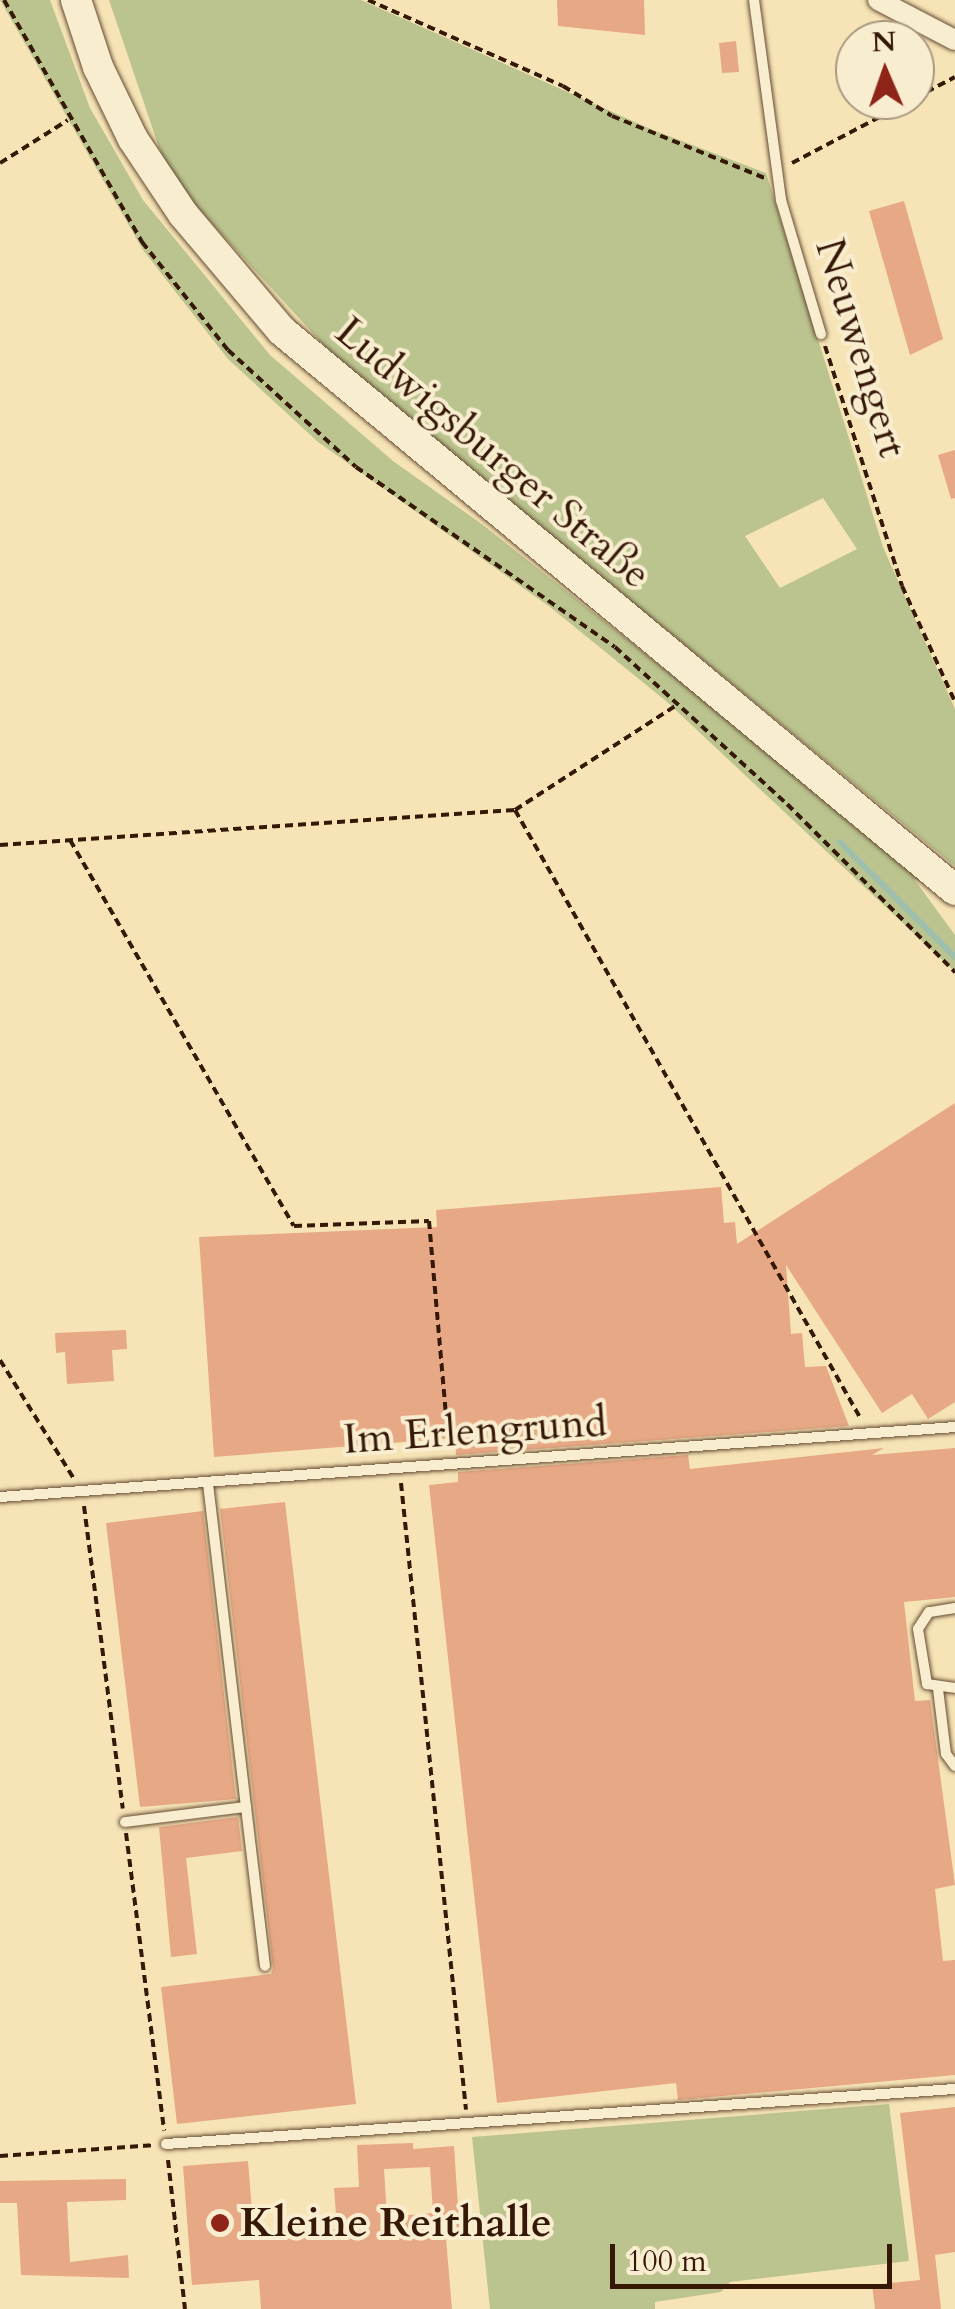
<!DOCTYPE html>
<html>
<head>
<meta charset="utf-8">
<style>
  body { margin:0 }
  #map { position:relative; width:955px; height:2309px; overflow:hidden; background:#f6e4b6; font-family:Cardo,serif }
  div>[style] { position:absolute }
  .green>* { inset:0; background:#bbc48f }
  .stream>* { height:6px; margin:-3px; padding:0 3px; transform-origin:3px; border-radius:3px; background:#9dbfab }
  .building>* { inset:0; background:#e7a885 }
  .path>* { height:4px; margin-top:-2px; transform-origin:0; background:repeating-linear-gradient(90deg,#361807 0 8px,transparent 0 13px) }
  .roads { filter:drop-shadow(0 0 2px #664b33) drop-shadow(0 0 2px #664b33) }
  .lane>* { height:10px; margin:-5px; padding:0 5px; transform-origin:5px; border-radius:5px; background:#f9edd0 }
  .street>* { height:20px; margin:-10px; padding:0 10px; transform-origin:10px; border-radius:10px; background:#f9edd0 }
  .secondary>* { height:30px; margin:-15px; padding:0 15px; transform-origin:15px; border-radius:15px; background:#f9edd0 }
  .dots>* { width:28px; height:28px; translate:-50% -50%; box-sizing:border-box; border:5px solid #f9edd0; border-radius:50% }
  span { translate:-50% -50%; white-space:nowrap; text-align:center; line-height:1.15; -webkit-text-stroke:8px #f9edd0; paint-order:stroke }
  .street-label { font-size:42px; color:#361807 }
  .poi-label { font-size:42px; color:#361807; font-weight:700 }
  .left { translate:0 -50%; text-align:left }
  .north { position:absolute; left:835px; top:20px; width:100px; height:100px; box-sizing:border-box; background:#f9edd0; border:2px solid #ab9880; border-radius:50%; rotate:358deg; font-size:28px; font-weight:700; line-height:40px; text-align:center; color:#361807 }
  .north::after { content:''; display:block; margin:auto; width:35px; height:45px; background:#8f2418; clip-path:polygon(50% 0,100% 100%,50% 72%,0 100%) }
  .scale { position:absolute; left:610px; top:2244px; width:282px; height:45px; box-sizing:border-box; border:5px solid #361807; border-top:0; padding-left:12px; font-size:30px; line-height:35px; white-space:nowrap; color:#361807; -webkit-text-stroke:8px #f9edd0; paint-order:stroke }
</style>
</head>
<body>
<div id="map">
  <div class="green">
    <i style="clip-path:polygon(0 0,50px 0,90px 108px,143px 200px,270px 355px,393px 461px,483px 525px,938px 886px,914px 879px,955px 935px,955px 972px,666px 701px,550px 607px,318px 442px,228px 359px,143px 250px)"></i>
    <i style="clip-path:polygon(evenodd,109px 0,361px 0,653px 130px,766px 173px,883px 547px,955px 709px,955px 866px,345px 368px,169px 177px,109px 0,823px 498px,857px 549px,780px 588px,745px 536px,823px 498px)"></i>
    <i style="clip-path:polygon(889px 2104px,909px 2261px,730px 2282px,721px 2292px,655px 2302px,655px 2309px,490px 2309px,472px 2137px)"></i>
  </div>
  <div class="stream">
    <i style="left:840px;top:842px;width:163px;rotate:45deg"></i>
  </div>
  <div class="building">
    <i style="clip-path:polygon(557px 0,644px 0,645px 35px,558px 26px)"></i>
    <i style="clip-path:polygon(736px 41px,739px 72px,722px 73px,719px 43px)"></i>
    <i style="clip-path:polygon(904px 201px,943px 339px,910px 355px,869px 211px)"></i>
    <i style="clip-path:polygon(955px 450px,955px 498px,951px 499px,938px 455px)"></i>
    <i style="clip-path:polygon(955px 1103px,955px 1402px,928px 1419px,912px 1394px,882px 1413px,786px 1265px,791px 1334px,802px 1333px,805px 1367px,826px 1366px,849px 1426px,456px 1455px,455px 1438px,214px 1457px,199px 1237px,437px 1227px,436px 1210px,721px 1187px,724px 1223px,735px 1222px,737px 1244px)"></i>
    <i style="clip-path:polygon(126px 1330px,127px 1349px,112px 1350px,114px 1381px,67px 1384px,65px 1352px,56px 1353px,55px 1333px)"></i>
    <i style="clip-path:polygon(884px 1448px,872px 1455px,955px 1448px,955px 1597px,904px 1602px,915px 1701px,930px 1700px,955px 1885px,935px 1889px,943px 1961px,955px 1960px,955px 2075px,678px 2100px,676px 2083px,497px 2103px,429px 1485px,458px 1482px,458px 1472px,688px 1455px,690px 1469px)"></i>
    <i style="clip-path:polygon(285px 1502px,356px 2104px,177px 2124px,161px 1987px,271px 1974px,273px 1968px,220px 1509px)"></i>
    <i style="clip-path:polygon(203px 1511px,236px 1799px,140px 1807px,106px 1523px)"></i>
    <i style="clip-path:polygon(238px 1817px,242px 1851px,186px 1858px,197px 1954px,171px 1957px,159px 1827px)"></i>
    <i style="clip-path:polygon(955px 2107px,955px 2252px,935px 2255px,941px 2309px,875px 2309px,872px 2285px,920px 2280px,900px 2113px)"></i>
    <i style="clip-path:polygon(evenodd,413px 2143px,413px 2149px,454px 2146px,460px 2237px,446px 2238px,452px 2309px,261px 2309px,259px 2280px,192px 2285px,183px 2166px,248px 2161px,254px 2235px,337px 2229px,334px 2188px,359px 2187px,357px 2145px,413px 2143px,430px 2167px,433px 2213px,387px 2217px,384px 2169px,430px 2167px)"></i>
    <i style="clip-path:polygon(126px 2179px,126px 2200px,67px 2202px,70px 2262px,128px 2255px,129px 2278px,21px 2275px,17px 2203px,0 2203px,0 2181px)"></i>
  </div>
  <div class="path">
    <i style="left:4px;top:0;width:279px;rotate:60.3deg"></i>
    <i style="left:142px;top:242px;width:138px;rotate:51.5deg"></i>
    <i style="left:228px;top:350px;width:173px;rotate:42.4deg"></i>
    <i style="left:356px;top:467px;width:315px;rotate:34.8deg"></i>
    <i style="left:615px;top:647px;width:233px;rotate:42.4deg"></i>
    <i style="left:787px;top:804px;width:238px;rotate:45deg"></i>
    <i style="left:368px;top:0;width:213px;rotate:23.8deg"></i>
    <i style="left:563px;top:86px;width:57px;rotate:31.5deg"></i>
    <i style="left:612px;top:116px;width:165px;rotate:22.1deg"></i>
    <i style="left:915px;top:98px;width:45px;rotate:-27.7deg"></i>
    <i style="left:0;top:163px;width:80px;rotate:-32.3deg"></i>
    <i style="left:792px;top:163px;width:136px;rotate:-27.7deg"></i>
    <i style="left:825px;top:346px;width:252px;rotate:72.2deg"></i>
    <i style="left:902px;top:586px;width:128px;rotate:65.4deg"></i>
    <i style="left:515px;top:810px;width:700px;rotate:60.4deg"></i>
    <i style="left:70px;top:840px;width:446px;rotate:59.9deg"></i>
    <i style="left:294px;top:1226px;width:135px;rotate:-2.1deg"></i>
    <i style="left:429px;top:1221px;width:229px;rotate:85deg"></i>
    <i style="left:0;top:845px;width:516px;rotate:-3.89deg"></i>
    <i style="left:515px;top:810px;width:194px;rotate:-33deg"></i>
    <i style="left:0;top:1360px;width:140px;rotate:58.1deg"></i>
    <i style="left:401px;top:1483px;width:630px;rotate:84.08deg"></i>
    <i style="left:84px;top:1506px;width:305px;rotate:82.7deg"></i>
    <i style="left:126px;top:1833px;width:300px;rotate:82.7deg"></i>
    <i style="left:0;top:2156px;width:152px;rotate:-4.1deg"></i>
    <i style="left:168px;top:2160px;width:150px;rotate:83.5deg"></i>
  </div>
  <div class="roads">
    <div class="lane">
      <i style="left:754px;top:0;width:202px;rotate:82.3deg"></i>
      <i style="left:781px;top:200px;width:140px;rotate:73.4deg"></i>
      <i style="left:0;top:1497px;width:958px;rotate:-4.19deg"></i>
      <i style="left:955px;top:1608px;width:26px;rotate:171deg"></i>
      <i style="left:929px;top:1612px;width:20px;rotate:123deg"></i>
      <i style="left:918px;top:1629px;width:56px;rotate:80.7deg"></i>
      <i style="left:927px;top:1684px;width:28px;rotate:8deg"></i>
      <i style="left:938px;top:1689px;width:65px;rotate:83deg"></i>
      <i style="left:946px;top:1754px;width:15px;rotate:53deg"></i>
      <i style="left:246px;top:1807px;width:160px;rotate:83.2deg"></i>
      <i style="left:125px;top:1822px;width:122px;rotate:-7.1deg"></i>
      <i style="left:246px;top:1807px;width:327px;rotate:-96.7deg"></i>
      <i style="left:166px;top:2144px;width:791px;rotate:-3.99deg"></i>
    </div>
    <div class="street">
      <i style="left:878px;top:0;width:87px;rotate:27.5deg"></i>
    </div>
    <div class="secondary">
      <i style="left:76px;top:0;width:71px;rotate:71.8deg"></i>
      <i style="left:98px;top:67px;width:80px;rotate:64.1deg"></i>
      <i style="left:133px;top:139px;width:90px;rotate:56.3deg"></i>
      <i style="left:183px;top:214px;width:153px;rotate:49.8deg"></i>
      <i style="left:282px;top:331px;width:875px;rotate:39.71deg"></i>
    </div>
  </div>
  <div class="dots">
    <i style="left:220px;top:2223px;background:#8f2418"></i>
  </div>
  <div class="street-label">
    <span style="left:861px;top:348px;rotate:73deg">Neuwengert</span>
    <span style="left:493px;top:453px;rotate:40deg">Ludwigsburger Straße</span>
    <span style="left:475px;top:1431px;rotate:-4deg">Im Erlengrund</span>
  </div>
  <div class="poi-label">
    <span class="left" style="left:240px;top:2223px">Kleine Reithalle</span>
  </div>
  <div class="north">N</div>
  <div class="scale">100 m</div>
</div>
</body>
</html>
